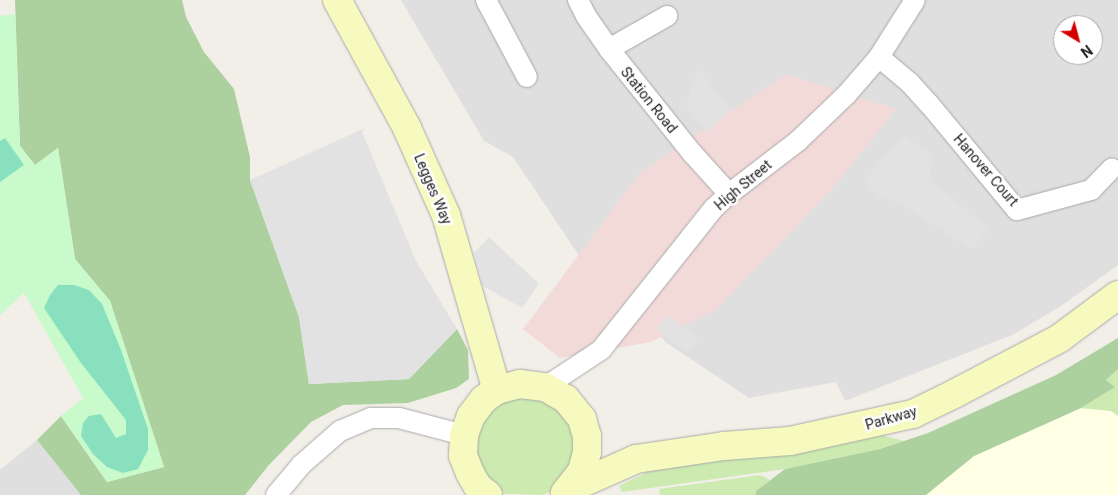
<!DOCTYPE html>
<html>
<head>
<meta charset="utf-8">
<style>
  body { margin:0 }
  #map { position:relative; width:1118px; height:495px; overflow:hidden; background:#f2efe9; font-family:Roboto,sans-serif }
  div>[style] { position:absolute }
  .residential>* { inset:0; background:#e0dfdf }
  .commercial>* { inset:0; background:#f2dad9 }
  .education>* { inset:0; background:#ffffe5 }
  .grass>* { inset:0; background:#cdebb0 }
  .forest>* { inset:0; background:#add19e }
  .park>* { inset:0; background:#c8facc }
  .pitch>* { inset:0; background:#88e0be }
  .parking>* { inset:0; background:#e2e2e2 }
  .roads { filter:drop-shadow(0 0 1px #a9a9a9) drop-shadow(0 0 1px #a9a9a9) }
  .street>* { height:20px; margin:-10px; padding:0 10px; transform-origin:10px; border-radius:10px; background:#fff }
  .secondary>* { height:28px; margin:-14px; padding:0 14px; transform-origin:14px; border-radius:14px; background:#f7fabf }
  span { translate:-50% -50%; white-space:nowrap; text-align:center; line-height:1.15; -webkit-text-stroke:5px #fff; paint-order:stroke }
  .street-label { font-size:14px; color:#222 }
  .north { position:absolute; left:1053px; top:15px; width:50px; height:50px; box-sizing:border-box; background:#fff; border:1px solid #a7a7a7; border-radius:50%; rotate:143deg; font-size:14px; font-weight:700; line-height:20px; text-align:center; color:#222 }
  .north::after { content:''; display:block; margin:auto; width:18px; height:22px; background:#d40000; clip-path:polygon(50% 0,100% 100%,50% 72%,0 100%) }
</style>
</head>
<body>
<div id="map">
  <div class="residential">
    <i style="clip-path:polygon(evenodd,401px 0,1118px 0,1118px 265px,1058px 308px,1012px 335px,845px 401px,836px 382px,749px 398px,667px 343px,584px 263px,513px 157px,484px 141px,401px 0,1063px 25px,1093px 25px,1093px 55px,1063px 55px,1063px 25px)"></i>
    <i style="clip-path:polygon(37px 440px,81px 495px,0 495px,0 470px)"></i>
  </div>
  <div class="commercial">
    <i style="clip-path:polygon(786px 74px,896px 109px,830px 191px,716px 310px,651px 342px,560px 358px,523px 329px,640px 173px)"></i>
  </div>
  <div class="education">
    <i style="clip-path:polygon(1081px 408px,1111px 411px,1118px 416px,1118px 495px,926px 495px,974px 456px)"></i>
  </div>
  <div class="grass">
    <i style="clip-path:polygon(1118px 369px,1118px 416px,1111px 411px,1081px 408px,1115px 387px,1106px 380px)"></i>
    <i style="clip-path:polygon(511px 395px,546px 397px,573px 421px,578px 457px,559px 487px,543px 495px,506px 494px,489px 483px,478px 468px,474px 435px,481px 417px)"></i>
    <i style="clip-path:polygon(878px 434px,904px 441px,880px 449px,785px 469px,622px 492px,619px 486px,661px 465px)"></i>
    <i style="clip-path:polygon(760px 475px,770px 480px,757px 491px,756px 495px,660px 495px,659px 489px)"></i>
  </div>
  <div class="forest">
    <i style="clip-path:polygon(15px 0,182px 0,186px 17px,204px 52px,234px 89px,250px 157px,250px 180px,299px 317px,309px 384px,409px 379px,457px 329px,468px 350px,469px 379px,456px 388px,408px 403px,343px 405px,311px 422px,268px 466px,245px 495px,81px 495px,37px 440px,61px 416px,107px 482px,164px 467px,110px 301px,75px 259px,58px 148px,35px 165px,20px 146px)"></i>
    <i style="clip-path:polygon(1118px 338px,1118px 369px,1106px 380px,1115px 387px,1081px 408px,974px 456px,926px 495px,756px 495px,756px 491px,785px 469px,880px 449px,928px 433px,1056px 375px)"></i>
  </div>
  <div class="park">
    <i style="clip-path:polygon(15px 14px,20px 146px,35px 165px,58px 148px,75px 259px,110px 301px,164px 467px,107px 482px,61px 416px,83px 398px,24px 293px,0 315px,0 16px)"></i>
  </div>
  <div class="pitch">
    <i style="clip-path:polygon(5px 138px,24px 165px,0 182px,0 141px)"></i>
    <i style="clip-path:polygon(58px 285px,74px 285px,89px 290px,102px 304px,121px 350px,148px 429px,148px 450px,138px 469px,123px 473px,107px 467px,93px 454px,81px 436px,83px 423px,89px 416px,101px 414px,116px 438px,126px 434px,126px 420px,81px 363px,44px 308px,50px 295px)"></i>
  </div>
  <div class="parking">
    <i style="clip-path:polygon(698px 68px,731px 111px,707px 132px,686px 105px)"></i>
    <i style="clip-path:polygon(365px 128px,362px 132px,416px 261px,457px 329px,409px 379px,309px 384px,299px 317px,250px 180px)"></i>
    <i style="clip-path:polygon(904px 135px,932px 157px,930px 180px,989px 229px,971px 249px,903px 204px,879px 196px,864px 181px)"></i>
    <i style="clip-path:polygon(489px 237px,539px 284px,522px 308px,483px 286px,474px 253px)"></i>
    <i style="clip-path:polygon(667px 315px,698px 339px,688px 353px,656px 329px)"></i>
  </div>
  <div class="roads">
    <div class="street">
      <i style="left:486px;top:0;width:87px;rotate:62deg"></i>
      <i style="left:578px;top:0;width:18px;rotate:63deg"></i>
      <i style="left:586px;top:16px;width:40px;rotate:55.1deg"></i>
      <i style="left:609px;top:49px;width:133px;rotate:51.4deg"></i>
      <i style="left:692px;top:153px;width:55px;rotate:47.9deg"></i>
      <i style="left:609px;top:49px;width:67px;rotate:-29.6deg"></i>
      <i style="left:879px;top:57px;width:39px;rotate:40deg"></i>
      <i style="left:909px;top:82px;width:31px;rotate:48deg"></i>
      <i style="left:930px;top:105px;width:136px;rotate:50.4deg"></i>
      <i style="left:1017px;top:210px;width:77px;rotate:-15.1deg"></i>
      <i style="left:1091px;top:190px;width:30px;rotate:-46deg"></i>
      <i style="left:545px;top:387px;width:67px;rotate:-33.5deg"></i>
      <i style="left:601px;top:350px;width:181px;rotate:-51.5deg"></i>
      <i style="left:714px;top:208px;width:21px;rotate:-43deg"></i>
      <i style="left:729px;top:194px;width:87px;rotate:-37.5deg"></i>
      <i style="left:798px;top:141px;width:68px;rotate:-43.8deg"></i>
      <i style="left:847px;top:94px;width:49px;rotate:-49.1deg"></i>
      <i style="left:879px;top:57px;width:67px;rotate:-57.7deg"></i>
      <i style="left:276px;top:495px;width:39px;rotate:-50deg"></i>
      <i style="left:301px;top:465px;width:52px;rotate:-41.1deg"></i>
      <i style="left:340px;top:431px;width:34px;rotate:-23deg"></i>
      <i style="left:371px;top:418px;width:28px"></i>
      <i style="left:399px;top:418px;width:67px;rotate:14.7deg"></i>
    </div>
    <div class="secondary">
      <i style="left:337px;top:0;width:146px;rotate:61.3deg"></i>
      <i style="left:407px;top:128px;width:95px;rotate:65.9deg"></i>
      <i style="left:446px;top:215px;width:182px;rotate:73.8deg"></i>
      <i style="left:571px;top:488px;width:71px;rotate:-24deg"></i>
      <i style="left:636px;top:459px;width:89px;rotate:-8.4deg"></i>
      <i style="left:724px;top:446px;width:66px;rotate:-4.3deg"></i>
      <i style="left:790px;top:441px;width:126px;rotate:-12.4deg"></i>
      <i style="left:913px;top:414px;width:46px;rotate:-26deg"></i>
      <i style="left:954px;top:394px;width:120px;rotate:-27.8deg"></i>
      <i style="left:1060px;top:338px;width:72px;rotate:-36.6deg"></i>
      <i style="left:488px;top:495px;width:13px;rotate:-141deg"></i>
      <i style="left:478px;top:487px;width:16px;rotate:-120deg"></i>
      <i style="left:470px;top:473px;width:18px;rotate:-112deg"></i>
      <i style="left:463px;top:456px;width:21px;rotate:-87deg"></i>
      <i style="left:464px;top:435px;width:20px;rotate:-70deg"></i>
      <i style="left:471px;top:416px;width:21px;rotate:-53deg"></i>
      <i style="left:484px;top:399px;width:16px;rotate:-35deg"></i>
      <i style="left:497px;top:390px;width:24px;rotate:-15deg"></i>
      <i style="left:520px;top:384px;width:25px;rotate:7deg"></i>
      <i style="left:545px;top:387px;width:24px;rotate:30deg"></i>
      <i style="left:566px;top:399px;width:26px;rotate:51deg"></i>
      <i style="left:582px;top:419px;width:18px;rotate:74deg"></i>
      <i style="left:587px;top:436px;width:16px;rotate:90deg"></i>
      <i style="left:587px;top:452px;width:20px;rotate:105deg"></i>
      <i style="left:582px;top:471px;width:28px;rotate:128deg"></i>
    </div>
  </div>
  <div class="street-label">
    <span style="left:649px;top:100px;rotate:51deg">Station Road</span>
    <span style="left:986px;top:170px;rotate:49deg">Hanover Court</span>
    <span style="left:743px;top:185px;rotate:-40deg">High Street</span>
    <span style="left:433px;top:189px;rotate:67deg">Legges Way</span>
    <span style="left:891px;top:418px;rotate:-16deg">Parkway</span>
  </div>
  <div class="north">N</div>
</div>
</body>
</html>
